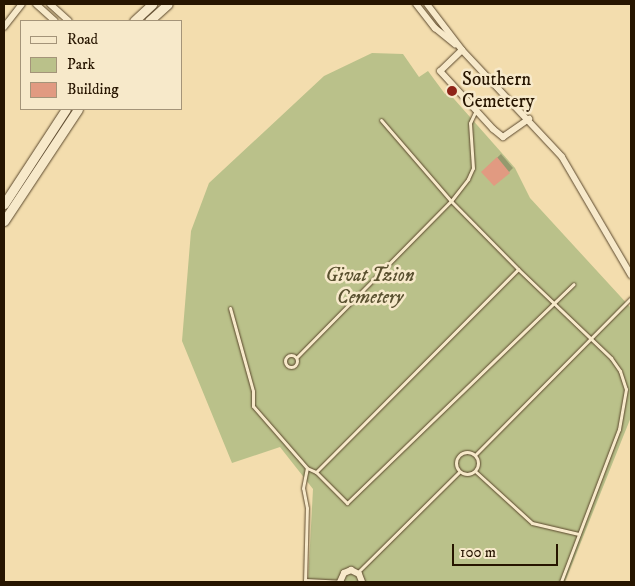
<!DOCTYPE html>
<html>
<head>
<meta charset="utf-8">
<style>
  body { margin:0 }
  #map { position:relative; width:635px; height:586px; overflow:hidden; background:#f3ddae; font-family:"IM FELL DW Pica",serif }
  div>[style] { position:absolute }
  .green>* { inset:0; background:#bac18a }
  .shadow>* { inset:0; background:#0003 }
  .building>* { inset:0; background:#e19a81 }
  .roads { filter:drop-shadow(0 0 1px #5a472c) drop-shadow(0 0 1px #5a472c) }
  .lane>* { height:3px; margin:-1.5px; padding:0 1.5px; transform-origin:1.5px; border-radius:1.5px; background:#f7e9ca }
  .lane>.ring { margin:-1.5px; padding:0; box-sizing:content-box; background:none; border:3px solid #f7e9ca; border-radius:50% }
  .street>* { height:6px; margin:-3px; padding:0 3px; transform-origin:3px; border-radius:3px; background:#f7e9ca }
  .secondary>* { height:9px; margin:-4.5px; padding:0 4.5px; transform-origin:4.5px; border-radius:4.5px; background:#f7e9ca }
  .dots>* { width:14px; height:14px; translate:-50% -50%; box-sizing:border-box; border:2px solid #f7e9ca; border-radius:50% }
  span { translate:-50% -50%; white-space:nowrap; text-align:center; line-height:1.15; -webkit-text-stroke:5px #f7e9ca; paint-order:stroke }
  .poi-label { font-size:19px; color:#271500 }
  .left { translate:0 -50%; text-align:left }
  .park-label { font-size:19px; color:#5a5130; font-style:italic }
  .frame { position:absolute; inset:0; border:5px solid #271500; pointer-events:none }
  .legend { position:absolute; left:20px; top:20px; width:162px; height:90px; box-sizing:border-box; background:#f7e9ca; border:1px solid #a49479; margin:0; padding:6px 9px; list-style:none; font-size:15px; color:#271500 }
  .legend li { display:flex; align-items:center; gap:10px; height:25px }
  .legend b { width:25px; border:1px solid #a49479 }
  .scale { position:absolute; left:452px; top:544px; width:106px; height:22px; box-sizing:border-box; border:2px solid #271500; border-top:0; padding-left:6px; font-size:15px; line-height:18px; white-space:nowrap; color:#271500; -webkit-text-stroke:4px #f7e9ca; paint-order:stroke }
</style>
</head>
<body>
<div id="map">
  <div class="green">
    <i style="clip-path:polygon(372px 53px,403px 54px,419px 77px,428px 71px,445px 94px,447px 91px,515px 168px,530px 198px,631px 308px,631px 417px,565px 582px,308px 582px,313px 489px,280px 447px,232px 463px,182px 341px,191px 231px,209px 183px,324px 76px)"></i>
  </div>
  <div class="shadow">
    <i style="clip-path:polygon(501px 154px,513px 168px,509px 172px,482px 172px)"></i>
  </div>
  <div class="building">
    <i style="clip-path:polygon(497px 157px,510px 173px,494px 186px,481px 172px)"></i>
  </div>
  <div class="roads">
    <div class="lane">
      <i style="left:518px;top:269px;width:129px;rotate:43.7deg"></i>
      <i style="left:611px;top:358px;width:16px;rotate:55deg"></i>
      <i style="left:620px;top:371px;width:19px;rotate:72deg"></i>
      <i style="left:626px;top:389px;width:41px;rotate:99.9deg"></i>
      <i style="left:619px;top:429px;width:164px;rotate:110.8deg"></i>
      <i style="left:230px;top:308px;width:86px;rotate:74.5deg"></i>
      <i style="left:253px;top:391px;width:15px;rotate:90deg"></i>
      <i style="left:253px;top:406px;width:82px;rotate:48.9deg"></i>
      <i style="left:307px;top:468px;width:10px;rotate:24deg"></i>
      <i style="left:316px;top:472px;width:286px;rotate:-45.1deg"></i>
      <i style="left:518px;top:269px;width:95px;rotate:-134.6deg"></i>
      <i style="left:451px;top:201px;width:107px;rotate:-130.8deg"></i>
      <i class="ring" style="left:285px;top:355px;width:9px;height:9px"></i>
      <i style="left:297px;top:357px;width:219px;rotate:-45.4deg"></i>
      <i style="left:451px;top:201px;width:28px;rotate:-52deg"></i>
      <i style="left:468px;top:179px;width:12px;rotate:-66deg"></i>
      <i style="left:473px;top:168px;width:45px;rotate:-93.8deg"></i>
      <i style="left:470px;top:123px;width:14px;rotate:-65deg"></i>
      <i class="ring" style="left:456px;top:452px;width:19px;height:19px"></i>
      <i style="left:475px;top:455px;width:221px;rotate:-45.2deg"></i>
      <i style="left:475px;top:471px;width:77px;rotate:42.4deg"></i>
      <i style="left:532px;top:523px;width:48px;rotate:13.2deg"></i>
      <i style="left:316px;top:472px;width:44px;rotate:45deg"></i>
      <i style="left:347px;top:503px;width:315px;rotate:-44deg"></i>
      <i style="left:358px;top:572px;width:142px;rotate:-44.7deg"></i>
      <i style="left:305px;top:580px;width:35px;rotate:3deg"></i>
      <i style="left:305px;top:582px;width:74px;rotate:-88.5deg"></i>
      <i style="left:307px;top:508px;width:20px;rotate:-101deg"></i>
      <i style="left:303px;top:488px;width:20px;rotate:-79deg"></i>
    </div>
    <div class="street">
      <i style="left:36px;top:4px;width:25px;rotate:42deg"></i>
      <i style="left:50px;top:4px;width:25px;rotate:42deg"></i>
      <i style="left:416px;top:4px;width:31px;rotate:52deg"></i>
      <i style="left:435px;top:28px;width:26px;rotate:39deg"></i>
      <i style="left:427px;top:4px;width:58px;rotate:52.7deg"></i>
      <i style="left:462px;top:50px;width:146px;rotate:46.9deg"></i>
      <i style="left:562px;top:157px;width:137px;rotate:59.7deg"></i>
      <i style="left:4px;top:27px;width:29px;rotate:-52deg"></i>
      <i style="left:462px;top:50px;width:30px;rotate:136deg"></i>
      <i style="left:440px;top:71px;width:79px;rotate:47.6deg"></i>
      <i style="left:493px;top:129px;width:13px;rotate:39deg"></i>
      <i style="left:503px;top:137px;width:32px;rotate:-35deg"></i>
      <i style="left:340px;top:582px;width:10px;rotate:-66deg"></i>
      <i style="left:344px;top:573px;width:8px;rotate:-23deg"></i>
      <i style="left:351px;top:570px;width:9px;rotate:27deg"></i>
      <i style="left:359px;top:574px;width:9px;rotate:69deg"></i>
    </div>
    <div class="secondary">
      <i style="left:134px;top:21px;width:25px;rotate:-43deg"></i>
      <i style="left:149px;top:21px;width:25px;rotate:-42deg"></i>
      <i style="left:4px;top:204px;width:113px;rotate:-56.9deg"></i>
      <i style="left:4px;top:221px;width:134px;rotate:-56.5deg"></i>
    </div>
  </div>
  <div class="dots">
    <i style="left:452px;top:91px;background:#8f2418"></i>
  </div>
  <div class="poi-label">
    <span class="left" style="left:462px;top:91px">Southern<br>Cemetery</span>
  </div>
  <div class="park-label">
    <span style="left:370px;top:287px">Givat Tzion<br>Cemetery</span>
  </div>
  <div class="frame"></div>
  <ul class="legend">
  <li><b style="height:6px;background:#f7e9ca"></b>Road</li>
  <li><b style="height:14px;background:#bac18a"></b>Park</li>
  <li><b style="height:14px;background:#e19a81"></b>Building</li>
  </ul>
  <div class="scale">100 m</div>
</div>
</body>
</html>
